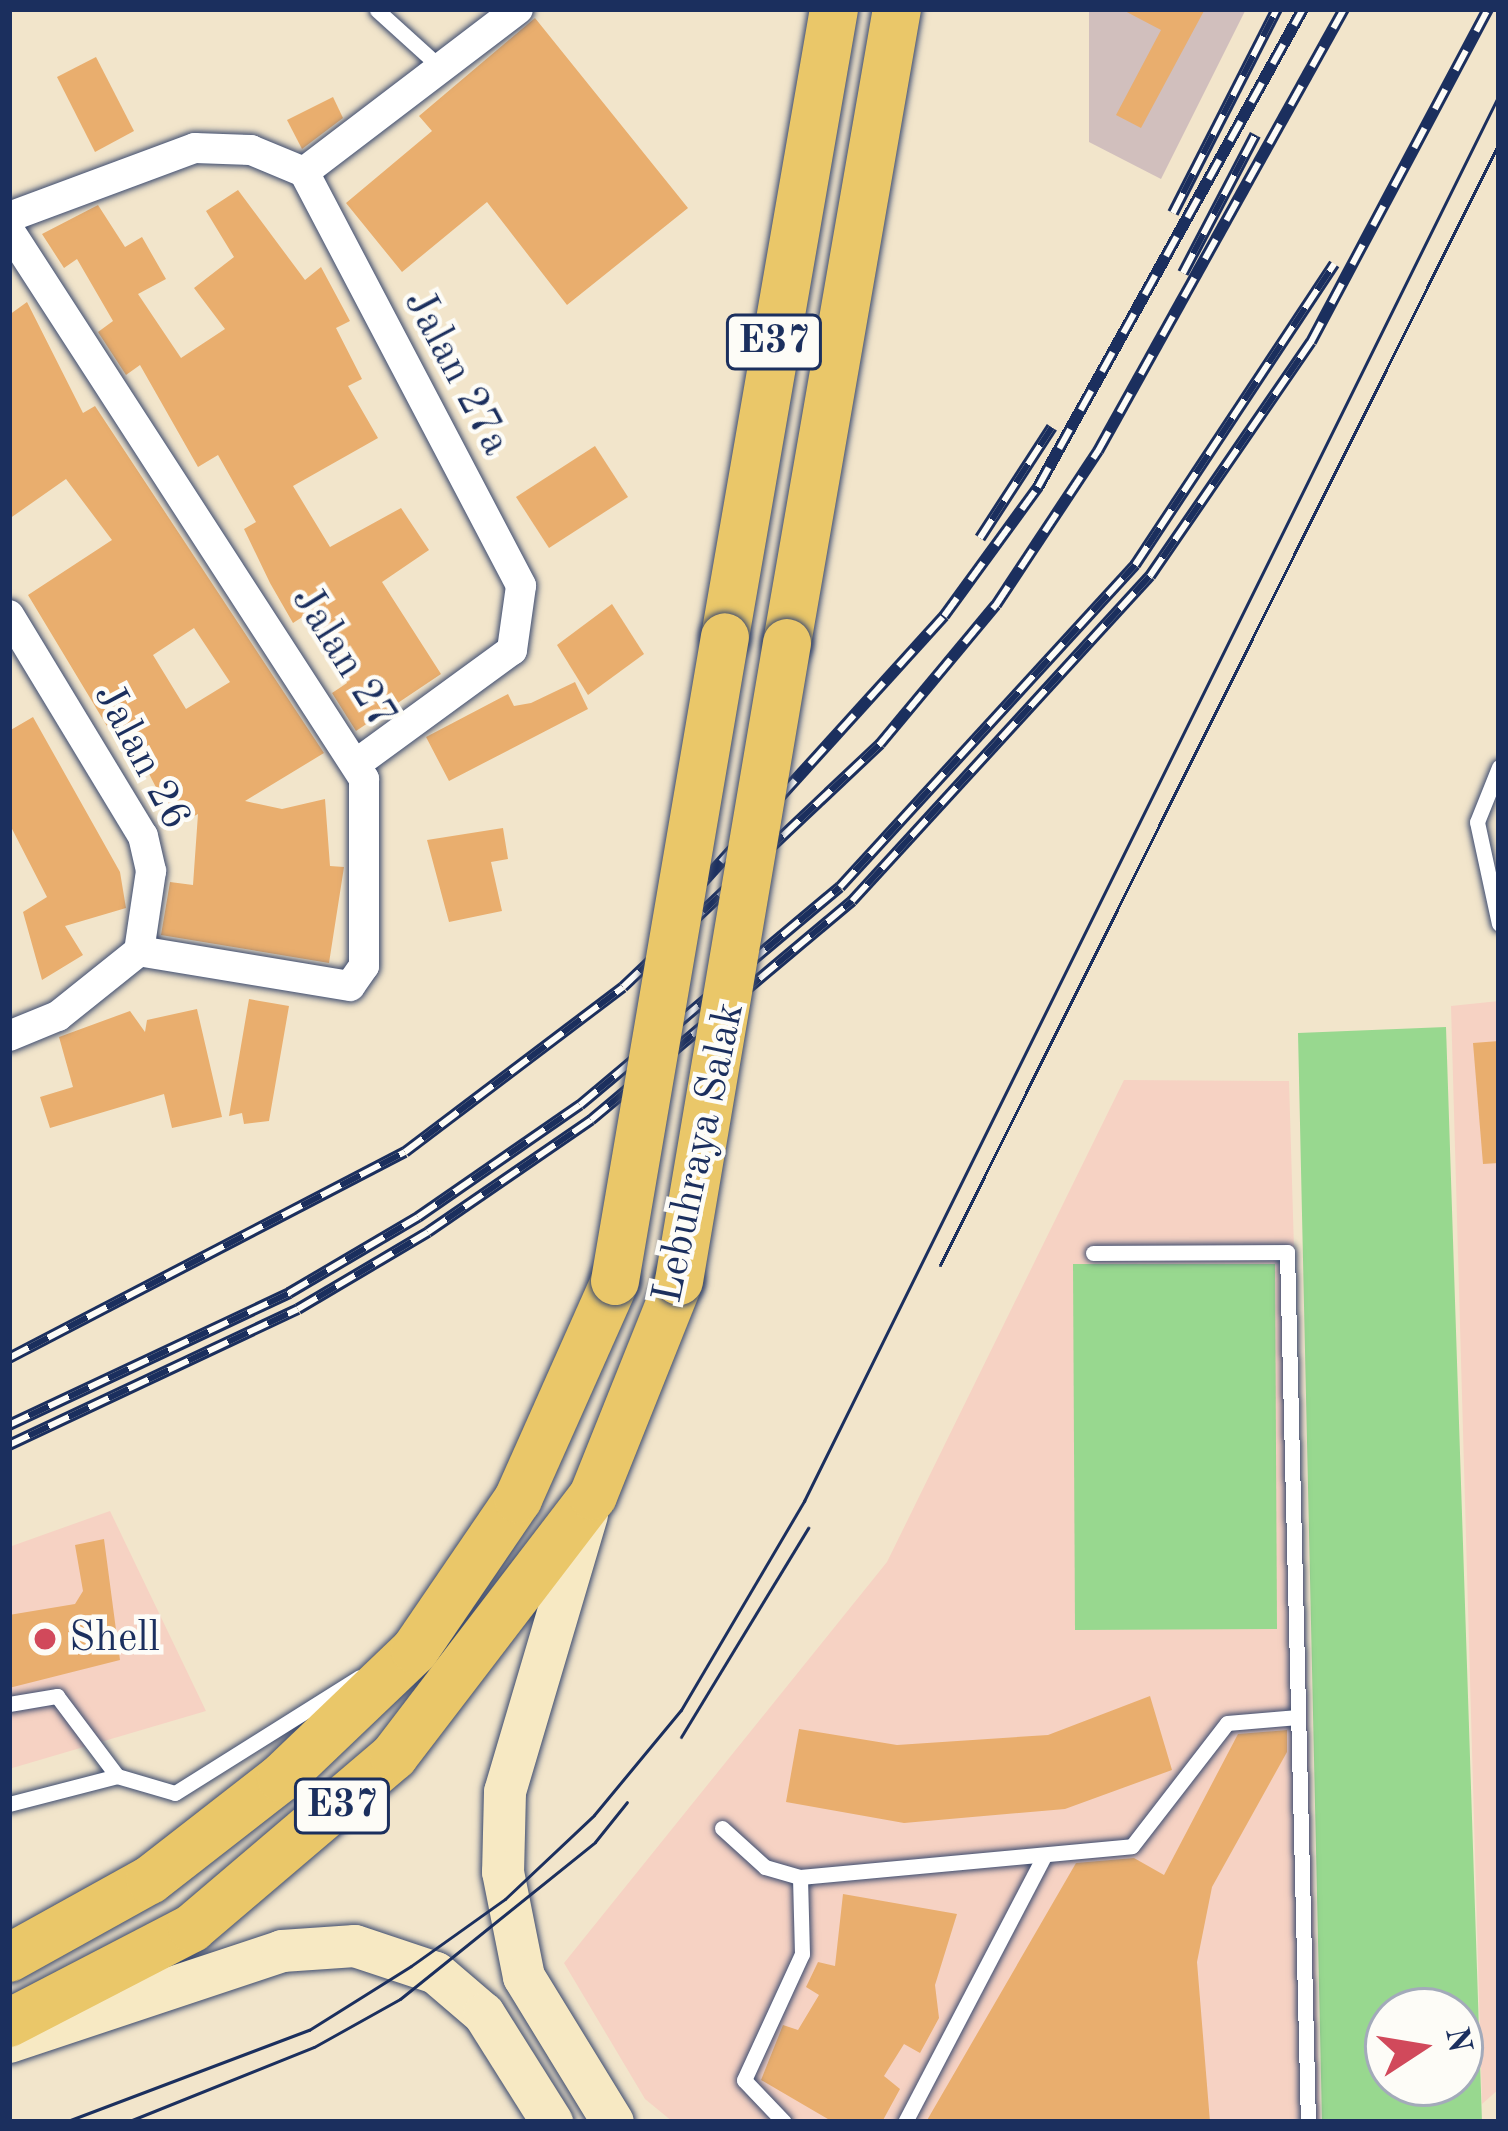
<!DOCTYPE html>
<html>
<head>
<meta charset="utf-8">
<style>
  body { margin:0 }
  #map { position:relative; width:1508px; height:2131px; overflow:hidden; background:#f2e5cb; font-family:"Old Standard TT",serif }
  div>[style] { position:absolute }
  .built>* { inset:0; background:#f6d2c3 }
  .industrial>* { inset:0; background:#d1bfbd }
  .green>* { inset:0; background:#98d88f }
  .building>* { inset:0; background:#e9ae6e }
  .roads { filter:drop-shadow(0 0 3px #3b4a6e) drop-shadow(0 0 3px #3b4a6e) }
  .service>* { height:15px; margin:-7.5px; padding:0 7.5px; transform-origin:7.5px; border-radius:7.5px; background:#fff }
  .minor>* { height:30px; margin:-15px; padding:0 15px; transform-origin:15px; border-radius:15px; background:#fff }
  .secondary>* { height:42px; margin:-21px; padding:0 21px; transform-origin:21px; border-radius:21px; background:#f7e9c3 }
  .trunk>* { height:48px; margin:-24px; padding:0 24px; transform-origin:24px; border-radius:24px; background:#eac769 }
  .tram>* { height:3px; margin:-1.5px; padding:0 1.5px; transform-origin:1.5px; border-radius:1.5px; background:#1b2f5e }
  .rail>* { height:12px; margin-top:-6px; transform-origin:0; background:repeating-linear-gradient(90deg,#fdfcf7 0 22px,#1b2f5e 0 44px); box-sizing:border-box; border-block:3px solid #1b2f5e }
  .bridges { filter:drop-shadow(0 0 3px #3b4a6e) drop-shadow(0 0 3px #3b4a6e) }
  .trunk-bridge>* { height:48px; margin:-24px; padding:0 24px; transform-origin:24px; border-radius:24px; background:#eac769 }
  .dots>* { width:33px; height:33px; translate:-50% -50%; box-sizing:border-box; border:6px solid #fdfcf7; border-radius:50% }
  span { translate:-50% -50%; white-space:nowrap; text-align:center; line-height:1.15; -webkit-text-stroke:9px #fdfcf7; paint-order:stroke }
  .shield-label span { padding:3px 9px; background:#fdfcf7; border:3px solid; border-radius:9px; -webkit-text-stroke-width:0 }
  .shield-label { font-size:39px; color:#1b2f5e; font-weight:700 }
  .street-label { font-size:42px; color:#1b2f5e }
  .poi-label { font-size:42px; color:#1b2f5e }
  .left { translate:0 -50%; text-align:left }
  .frame { position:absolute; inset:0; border:12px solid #1b2f5e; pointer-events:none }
  .north { position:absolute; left:1364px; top:1987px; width:120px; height:120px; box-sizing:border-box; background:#fdfcf7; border:3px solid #a3aaba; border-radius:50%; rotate:78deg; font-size:33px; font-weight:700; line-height:48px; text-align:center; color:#1b2f5e }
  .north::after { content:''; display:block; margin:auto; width:42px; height:54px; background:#d1495b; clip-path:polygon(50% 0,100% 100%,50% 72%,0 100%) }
</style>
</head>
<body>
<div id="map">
  <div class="built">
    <i style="clip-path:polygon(1499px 1001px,1499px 2089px,1482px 2104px,1451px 1006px)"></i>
    <i style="clip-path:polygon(1124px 1080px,1289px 1081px,1320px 2122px,673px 2122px,645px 2099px,564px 1963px,887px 1562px)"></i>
    <i style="clip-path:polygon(110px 1511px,206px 1711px,9px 1769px,9px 1547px)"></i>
  </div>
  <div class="industrial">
    <i style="clip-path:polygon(1089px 9px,1246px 9px,1161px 179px,1089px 142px)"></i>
  </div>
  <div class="green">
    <i style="clip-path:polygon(evenodd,1446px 1027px,1482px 2122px,1322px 2122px,1298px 1033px,1446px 1027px,1388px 2011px,1460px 2011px,1460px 2083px,1388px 2083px,1388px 2011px)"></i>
    <i style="clip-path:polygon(1073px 1264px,1275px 1264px,1277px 1629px,1075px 1630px)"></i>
  </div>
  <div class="building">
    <i style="clip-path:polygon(1121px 9px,1205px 9px,1141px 128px,1116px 115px,1161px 30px)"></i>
    <i style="clip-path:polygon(535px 18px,688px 208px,567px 305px,487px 202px,402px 272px,346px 203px,432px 131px,419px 116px)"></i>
    <i style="clip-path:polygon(96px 57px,134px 131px,95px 152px,57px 77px)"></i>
    <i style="clip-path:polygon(333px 97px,343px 118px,302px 149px,287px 120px)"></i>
    <i style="clip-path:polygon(238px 190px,305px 280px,321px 267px,350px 321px,336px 328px,362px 379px,348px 386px,378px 438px,293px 486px,330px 547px,401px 508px,429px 550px,382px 582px,441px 674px,356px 731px,332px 693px,347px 683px,310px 612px,293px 623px,270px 583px,244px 529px,256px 522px,218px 455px,198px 467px,140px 365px,126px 375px,98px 332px,113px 321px,77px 259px,64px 268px,42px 234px,98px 205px,125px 247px,142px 237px,166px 279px,138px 294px,181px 358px,225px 329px,194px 288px,234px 257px,206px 211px)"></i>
    <i style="clip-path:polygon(evenodd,27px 302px,83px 413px,95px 406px,324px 753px,245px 801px,282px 809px,325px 799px,330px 866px,344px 867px,329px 963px,161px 935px,170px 882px,193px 885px,198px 814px,176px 826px,131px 739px,119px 746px,28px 595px,112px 540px,66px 479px,9px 519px,9px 315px,27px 302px,194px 628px,230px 682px,186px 709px,153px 655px,194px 628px)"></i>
    <i style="clip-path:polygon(595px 446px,628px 497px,549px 548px,516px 497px)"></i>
    <i style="clip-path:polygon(612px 604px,644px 654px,588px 695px,557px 645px)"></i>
    <i style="clip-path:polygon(575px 682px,588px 709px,449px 781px,426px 737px,508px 694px,514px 706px,531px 703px)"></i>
    <i style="clip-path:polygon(33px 717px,120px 872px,126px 908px,65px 926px,83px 955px,42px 980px,23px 912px,47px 897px,9px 823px,9px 731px)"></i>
    <i style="clip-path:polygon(503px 828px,508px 859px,491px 862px,502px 911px,449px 922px,427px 840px)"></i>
    <i style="clip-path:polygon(249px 999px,289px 1006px,269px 1121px,244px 1124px,242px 1113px,229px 1116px)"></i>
    <i style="clip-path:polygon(197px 1009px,222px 1117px,172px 1128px,164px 1094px,50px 1128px,40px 1097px,73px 1087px,59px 1037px,130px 1011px,145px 1032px,147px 1020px)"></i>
    <i style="clip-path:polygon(1499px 1041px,1499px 1163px,1483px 1164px,1473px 1043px)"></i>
    <i style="clip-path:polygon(104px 1539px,120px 1660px,9px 1688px,9px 1615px,75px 1604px,83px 1591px,75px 1545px)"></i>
    <i style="clip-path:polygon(1150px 1696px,1172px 1770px,1065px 1809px,904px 1823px,786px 1802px,799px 1729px,897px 1745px,1048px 1735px)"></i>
    <i style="clip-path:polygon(1287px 1730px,1287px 1752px,1212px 1887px,1197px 1962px,1210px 2122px,926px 2122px,1076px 1863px,1134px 1858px,1164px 1875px,1238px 1734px)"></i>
    <i style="clip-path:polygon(843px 1894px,957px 1914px,935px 1985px,939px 2018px,920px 2053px,904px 2044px,884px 2076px,900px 2089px,882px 2122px,833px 2122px,761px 2080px,783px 2025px,798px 2030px,819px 1995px,806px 1987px,818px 1962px,835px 1966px)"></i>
  </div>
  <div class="roads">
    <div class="service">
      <i style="left:377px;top:10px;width:86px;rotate:42.2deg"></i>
      <i style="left:1499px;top:767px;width:59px;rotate:111.8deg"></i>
      <i style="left:1477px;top:822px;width:104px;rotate:77.8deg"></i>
      <i style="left:1093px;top:1253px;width:194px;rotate:-0.3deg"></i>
      <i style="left:1287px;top:1252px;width:870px;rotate:88.62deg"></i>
      <i style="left:9px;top:1704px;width:49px;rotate:-9.5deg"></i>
      <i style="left:57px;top:1696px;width:100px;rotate:53.1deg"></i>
      <i style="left:117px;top:1776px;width:60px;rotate:16.3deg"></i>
      <i style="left:175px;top:1793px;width:218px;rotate:-32.1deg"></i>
      <i style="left:9px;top:1804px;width:112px;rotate:-14.5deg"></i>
      <i style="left:722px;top:1828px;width:58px;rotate:42.2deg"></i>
      <i style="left:765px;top:1867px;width:36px;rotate:16deg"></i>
      <i style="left:800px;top:1877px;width:333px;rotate:-5.3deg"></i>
      <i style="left:1132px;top:1846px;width:155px;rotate:-52.3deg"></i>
      <i style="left:1227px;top:1723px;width:71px;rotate:-4.8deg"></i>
      <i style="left:784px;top:2122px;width:58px;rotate:-133.6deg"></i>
      <i style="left:744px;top:2080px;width:139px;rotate:-65.3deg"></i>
      <i style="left:802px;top:1954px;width:77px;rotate:-91.5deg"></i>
      <i style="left:905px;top:2122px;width:300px;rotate:-62.4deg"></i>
    </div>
    <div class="minor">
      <i style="left:304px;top:172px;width:467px;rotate:62.3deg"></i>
      <i style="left:521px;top:586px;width:65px;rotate:98deg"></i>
      <i style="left:512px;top:650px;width:188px;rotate:143.9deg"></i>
      <i style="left:304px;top:172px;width:269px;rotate:-37.3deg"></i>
      <i style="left:9px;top:217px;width:198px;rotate:-20.4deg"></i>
      <i style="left:195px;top:148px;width:56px;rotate:2deg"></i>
      <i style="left:251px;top:150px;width:57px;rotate:22.5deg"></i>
      <i style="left:9px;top:230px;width:654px;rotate:57.11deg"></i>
      <i style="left:364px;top:779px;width:187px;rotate:90deg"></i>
      <i style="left:364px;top:966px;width:24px;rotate:125deg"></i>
      <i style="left:350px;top:986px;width:214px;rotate:-170.6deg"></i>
      <i style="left:9px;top:615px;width:258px;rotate:58.8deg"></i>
      <i style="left:143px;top:836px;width:36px;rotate:77deg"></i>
      <i style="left:151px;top:871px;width:81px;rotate:98.5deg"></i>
      <i style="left:9px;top:1036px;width:53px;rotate:-22.2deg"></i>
      <i style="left:58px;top:1016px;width:104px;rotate:-38.7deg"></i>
    </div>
    <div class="secondary">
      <i style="left:587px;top:1515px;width:289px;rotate:106.5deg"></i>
      <i style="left:505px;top:1792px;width:80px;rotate:91.4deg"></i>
      <i style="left:503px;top:1872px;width:107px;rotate:78.7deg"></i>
      <i style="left:524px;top:1977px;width:170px;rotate:58.5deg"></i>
      <i style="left:9px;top:2042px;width:288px;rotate:-18.4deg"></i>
      <i style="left:282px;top:1951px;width:73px;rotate:-3.9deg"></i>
      <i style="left:355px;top:1946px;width:85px;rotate:18.4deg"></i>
      <i style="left:436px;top:1973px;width:63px;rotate:40.5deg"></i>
      <i style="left:484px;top:2014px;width:128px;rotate:57.8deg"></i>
    </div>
    <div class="trunk">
      <i style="left:725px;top:637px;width:637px;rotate:-80.15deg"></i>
      <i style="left:787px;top:643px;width:643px;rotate:-80.16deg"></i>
      <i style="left:9px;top:1958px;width:161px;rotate:-29deg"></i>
      <i style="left:150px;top:1880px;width:166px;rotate:-37.9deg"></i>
      <i style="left:281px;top:1778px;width:185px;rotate:-43.7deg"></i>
      <i style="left:415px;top:1650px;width:183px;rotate:-55.7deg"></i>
      <i style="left:518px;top:1499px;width:239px;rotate:-66deg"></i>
      <i style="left:9px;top:2023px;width:206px;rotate:-27.4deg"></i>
      <i style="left:192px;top:1928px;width:265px;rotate:-40.4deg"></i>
      <i style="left:394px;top:1756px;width:327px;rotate:-52.6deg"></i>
      <i style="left:593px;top:1496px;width:232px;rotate:-68.2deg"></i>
    </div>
  </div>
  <div class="tram">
    <i style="left:940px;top:1265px;width:1254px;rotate:-63.52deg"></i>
    <i style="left:681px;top:1737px;width:245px;rotate:-58.7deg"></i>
    <i style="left:65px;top:2122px;width:261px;rotate:-20.7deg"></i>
    <i style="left:309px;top:2030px;width:120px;rotate:-32.1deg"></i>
    <i style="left:411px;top:1966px;width:115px;rotate:-35.5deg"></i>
    <i style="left:505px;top:1899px;width:122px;rotate:-43.3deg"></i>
    <i style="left:594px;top:1815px;width:136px;rotate:-50.4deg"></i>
    <i style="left:681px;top:1710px;width:243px;rotate:-59.5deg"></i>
    <i style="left:804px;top:1501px;width:1568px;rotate:-63.7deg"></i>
    <i style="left:127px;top:2122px;width:201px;rotate:-21.9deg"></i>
    <i style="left:314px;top:2047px;width:98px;rotate:-29.2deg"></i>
    <i style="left:400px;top:1999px;width:250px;rotate:-38.8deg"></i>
    <i style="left:595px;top:1842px;width:51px;rotate:-51.3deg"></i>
  </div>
  <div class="rail">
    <i style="left:1173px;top:213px;width:229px;rotate:-63deg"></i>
    <i style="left:1183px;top:273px;width:156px;rotate:-62.4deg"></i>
    <i style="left:980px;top:538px;width:132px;rotate:-57deg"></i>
    <i style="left:662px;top:927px;width:420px;rotate:-47.8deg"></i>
    <i style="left:944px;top:616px;width:160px;rotate:-53.9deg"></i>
    <i style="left:1038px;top:487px;width:547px;rotate:-61deg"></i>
    <i style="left:9px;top:1358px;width:446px;rotate:-27.5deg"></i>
    <i style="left:405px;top:1152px;width:273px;rotate:-37.1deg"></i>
    <i style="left:623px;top:987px;width:354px;rotate:-43.4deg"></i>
    <i style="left:880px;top:744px;width:181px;rotate:-50.2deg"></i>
    <i style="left:996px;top:605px;width:185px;rotate:-56.5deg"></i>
    <i style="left:1098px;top:451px;width:506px;rotate:-60.9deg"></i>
    <i style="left:9px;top:1425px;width:310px;rotate:-25.2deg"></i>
    <i style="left:289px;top:1293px;width:150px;rotate:-30.5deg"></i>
    <i style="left:418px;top:1217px;width:197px;rotate:-34.7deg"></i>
    <i style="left:580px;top:1105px;width:339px;rotate:-40deg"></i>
    <i style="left:840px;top:887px;width:437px;rotate:-47.5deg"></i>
    <i style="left:1135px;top:565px;width:361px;rotate:-56.5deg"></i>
    <i style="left:9px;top:1445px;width:319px;rotate:-25.2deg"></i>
    <i style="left:298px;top:1309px;width:151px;rotate:-30.6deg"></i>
    <i style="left:428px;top:1232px;width:198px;rotate:-34.5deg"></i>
    <i style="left:591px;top:1120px;width:341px;rotate:-40deg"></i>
    <i style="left:852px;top:901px;width:441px;rotate:-47.5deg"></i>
    <i style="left:1150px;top:576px;width:284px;rotate:-55.5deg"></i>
    <i style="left:1311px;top:342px;width:377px;rotate:-62deg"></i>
  </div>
  <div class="bridges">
    <div class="trunk-bridge">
      <i style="left:615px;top:1281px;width:653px;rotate:-80.31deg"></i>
      <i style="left:679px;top:1281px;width:647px;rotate:-80.39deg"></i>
    </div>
  </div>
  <div class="dots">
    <i style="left:45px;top:1639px;background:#d1495b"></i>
  </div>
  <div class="shield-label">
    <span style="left:774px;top:342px">E37</span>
    <span style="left:342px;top:1806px">E37</span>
  </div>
  <div class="street-label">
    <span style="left:456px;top:373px;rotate:62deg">Jalan 27a</span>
    <span style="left:343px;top:658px;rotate:58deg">Jalan 27</span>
    <span style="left:141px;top:757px;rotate:62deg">Jalan 26</span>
    <span style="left:700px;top:1153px;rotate:-78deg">Lebuhraya Salak</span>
  </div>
  <div class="poi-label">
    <span class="left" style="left:69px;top:1639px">Shell</span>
  </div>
  <div class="frame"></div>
  <div class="north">N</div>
</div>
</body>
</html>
